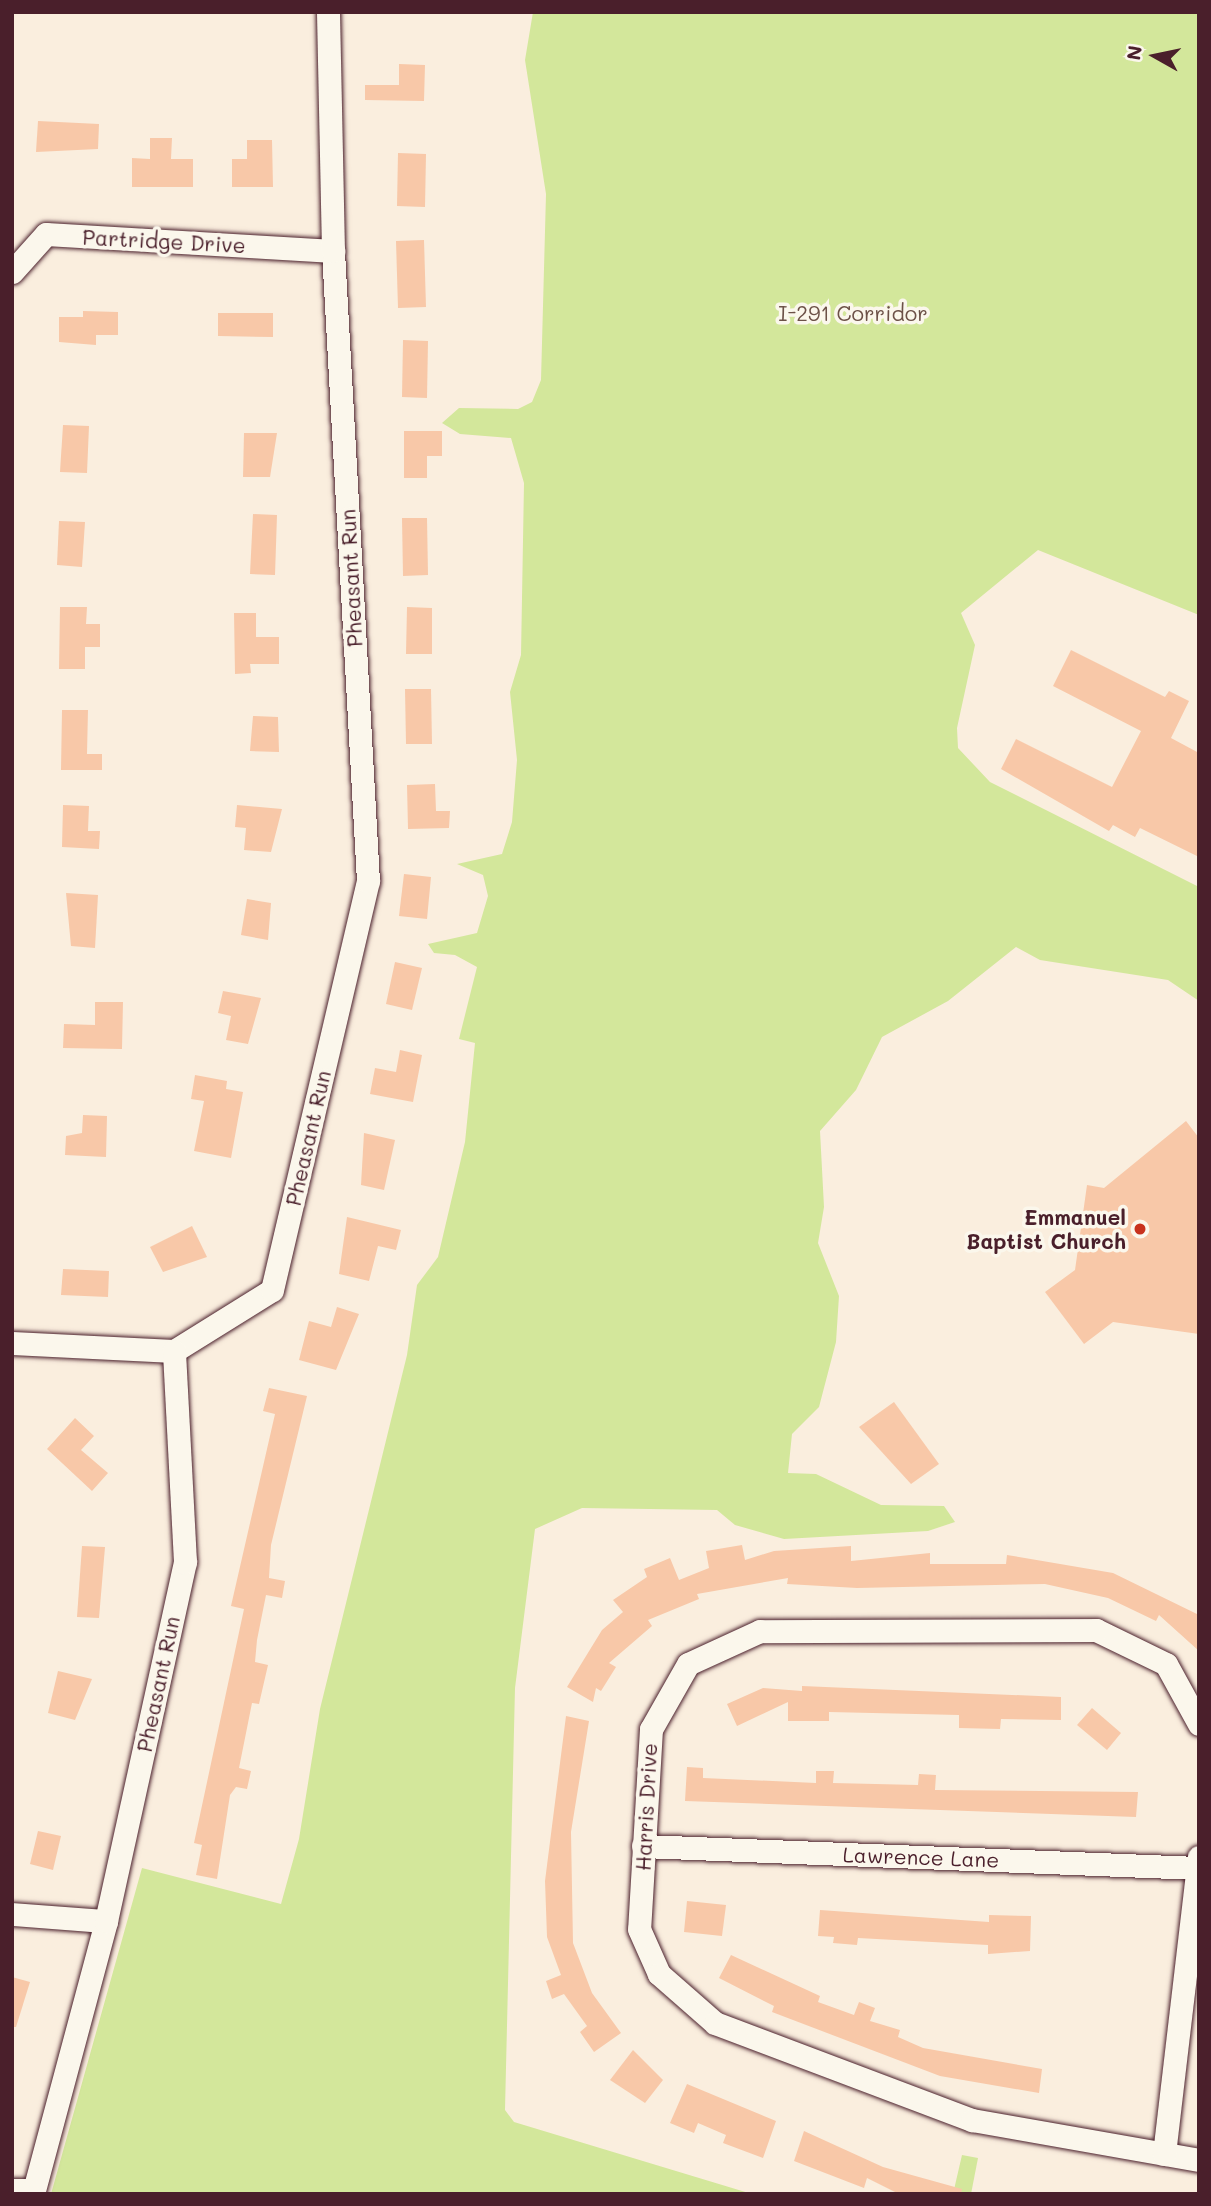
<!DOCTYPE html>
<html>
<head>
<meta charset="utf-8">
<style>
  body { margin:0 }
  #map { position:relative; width:1211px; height:2206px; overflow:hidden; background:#faeede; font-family:Mali,sans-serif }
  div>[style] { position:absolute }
  .green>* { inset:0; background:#d3e79b }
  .building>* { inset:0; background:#f8c8a8 }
  .roads { filter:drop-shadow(0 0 2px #4a1f2b) drop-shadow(0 0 2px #4a1f2b) }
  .street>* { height:23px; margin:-11.5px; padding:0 11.5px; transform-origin:11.5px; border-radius:11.5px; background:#fbf7ec }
  .dots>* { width:19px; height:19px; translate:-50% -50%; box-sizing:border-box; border:4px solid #fbf7ec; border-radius:50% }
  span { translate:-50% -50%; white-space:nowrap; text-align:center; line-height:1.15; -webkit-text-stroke:7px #fbf7ec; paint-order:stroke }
  .street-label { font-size:21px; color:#4a1f2b }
  .park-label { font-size:21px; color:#6c5147 }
  .poi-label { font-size:21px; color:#4a1f2b; font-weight:700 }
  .right { translate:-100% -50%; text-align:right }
  .frame { position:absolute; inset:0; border:14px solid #4a1f2b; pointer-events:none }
  .north { position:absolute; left:1120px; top:21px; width:70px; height:70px; -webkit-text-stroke:5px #fbf7ec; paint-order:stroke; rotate:279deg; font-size:19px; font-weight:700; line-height:28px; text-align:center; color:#4a1f2b }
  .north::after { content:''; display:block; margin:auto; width:24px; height:32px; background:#4a1f2b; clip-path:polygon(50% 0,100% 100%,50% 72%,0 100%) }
</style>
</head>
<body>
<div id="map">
  <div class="green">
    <i style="clip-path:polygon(533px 12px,1199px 12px,1199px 615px,1038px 550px,961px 613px,975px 645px,957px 728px,958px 748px,990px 782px,1199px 887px,1199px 1001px,1168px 980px,1040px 960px,1016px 947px,948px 1001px,882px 1037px,856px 1090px,820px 1131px,824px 1207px,818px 1243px,839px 1296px,836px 1342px,819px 1407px,792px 1434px,788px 1473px,816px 1474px,881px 1505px,944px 1506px,955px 1522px,928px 1531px,784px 1539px,735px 1525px,717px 1510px,582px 1508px,535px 1529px,515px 1688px,505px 2110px,514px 2122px,752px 2194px,51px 2194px,142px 1868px,281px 1904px,299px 1839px,320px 1709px,407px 1355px,417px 1285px,438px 1257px,465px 1142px,475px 1043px,459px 1039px,477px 967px,455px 955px,434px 953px,428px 944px,477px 933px,488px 896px,483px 875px,457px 864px,502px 854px,512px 822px,517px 760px,510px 692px,521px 655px,524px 483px,511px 438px,460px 434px,442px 423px,459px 408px,518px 409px,532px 402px,541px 380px,546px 194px,525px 60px)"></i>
    <i style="clip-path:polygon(962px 2155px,978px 2158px,971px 2194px,953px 2194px)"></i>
  </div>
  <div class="building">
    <i style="clip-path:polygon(399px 64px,425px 65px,424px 101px,365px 100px,365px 85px,399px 85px)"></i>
    <i style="clip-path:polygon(38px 121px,99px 124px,98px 149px,36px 152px)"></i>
    <i style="clip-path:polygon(150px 138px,172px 138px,171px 159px,193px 159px,193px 187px,132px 187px,132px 158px,150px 159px)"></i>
    <i style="clip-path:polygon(247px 140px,272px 140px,273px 187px,232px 187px,232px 159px,247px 159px)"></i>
    <i style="clip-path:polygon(398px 153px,426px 154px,425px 207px,397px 206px)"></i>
    <i style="clip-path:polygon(424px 240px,426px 307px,398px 308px,396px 241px)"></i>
    <i style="clip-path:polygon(83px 311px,118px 312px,118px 335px,96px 335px,96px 345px,59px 342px,59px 317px,83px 317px)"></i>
    <i style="clip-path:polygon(218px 313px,273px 313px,273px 337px,218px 336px)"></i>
    <i style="clip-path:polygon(403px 340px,428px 341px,427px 398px,402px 397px)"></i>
    <i style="clip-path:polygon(63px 425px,89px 426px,87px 473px,60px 472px)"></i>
    <i style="clip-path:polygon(404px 431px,442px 431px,442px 456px,427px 456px,427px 478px,404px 478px)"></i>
    <i style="clip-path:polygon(244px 433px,277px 433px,270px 477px,243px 477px)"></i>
    <i style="clip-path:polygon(253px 514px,277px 515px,275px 575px,250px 574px)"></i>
    <i style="clip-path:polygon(402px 518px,427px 518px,428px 575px,403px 576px)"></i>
    <i style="clip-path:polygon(59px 521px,85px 522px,82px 567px,57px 565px)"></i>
    <i style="clip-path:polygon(60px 607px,87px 607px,86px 624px,100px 624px,100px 647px,85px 647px,85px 669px,59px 669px)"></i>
    <i style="clip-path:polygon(407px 607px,432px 608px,432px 654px,406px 654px)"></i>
    <i style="clip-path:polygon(234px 613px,256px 613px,256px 637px,279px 637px,279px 664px,250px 664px,251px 673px,235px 674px)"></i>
    <i style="clip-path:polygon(1071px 650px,1165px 697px,1169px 691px,1189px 701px,1171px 738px,1199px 753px,1199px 857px,1140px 828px,1135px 837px,1113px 825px,1109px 831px,1001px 769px,1016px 739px,1112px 787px,1141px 731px,1053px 686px)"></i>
    <i style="clip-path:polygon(405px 689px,431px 689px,432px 744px,406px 744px)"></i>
    <i style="clip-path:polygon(62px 710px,88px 710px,87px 754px,102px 754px,102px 770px,61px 770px)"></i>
    <i style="clip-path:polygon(253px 716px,278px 717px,279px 752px,250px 751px)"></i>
    <i style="clip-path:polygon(435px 784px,436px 811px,450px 811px,449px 828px,408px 829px,407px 785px)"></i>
    <i style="clip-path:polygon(63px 805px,89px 806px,88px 831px,100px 831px,99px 849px,62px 847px)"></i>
    <i style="clip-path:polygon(237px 805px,282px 809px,271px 852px,244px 850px,246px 828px,235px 827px)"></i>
    <i style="clip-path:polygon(404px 874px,431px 877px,427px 919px,399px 916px)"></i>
    <i style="clip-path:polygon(66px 893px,98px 895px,95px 948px,71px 946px)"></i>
    <i style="clip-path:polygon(247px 899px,271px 903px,268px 940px,241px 935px)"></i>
    <i style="clip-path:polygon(395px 962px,422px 968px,412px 1010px,386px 1004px)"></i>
    <i style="clip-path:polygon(223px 991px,261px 998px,248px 1044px,226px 1040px,231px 1016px,218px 1013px)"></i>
    <i style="clip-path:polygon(95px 1002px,123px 1002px,122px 1049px,63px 1048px,64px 1024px,95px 1025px)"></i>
    <i style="clip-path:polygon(400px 1050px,422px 1055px,413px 1102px,370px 1094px,375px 1068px,396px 1072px)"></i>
    <i style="clip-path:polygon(195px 1075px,227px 1081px,226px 1089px,243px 1092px,231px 1158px,194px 1151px,204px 1101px,191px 1099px)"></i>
    <i style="clip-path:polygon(83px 1115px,107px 1116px,106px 1157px,65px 1155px,66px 1136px,82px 1133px)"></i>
    <i style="clip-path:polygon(1186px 1121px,1199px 1138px,1199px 1334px,1113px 1322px,1084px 1344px,1045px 1292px,1075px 1270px,1087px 1185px,1104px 1188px)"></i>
    <i style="clip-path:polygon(364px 1133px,395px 1140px,384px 1190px,361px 1185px)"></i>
    <i style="clip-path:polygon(347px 1217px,401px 1230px,396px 1250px,378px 1246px,369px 1281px,339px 1274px)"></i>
    <i style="clip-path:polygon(192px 1226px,207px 1257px,163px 1272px,150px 1247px)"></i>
    <i style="clip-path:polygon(63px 1269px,109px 1271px,108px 1297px,61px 1295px)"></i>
    <i style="clip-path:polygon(337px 1307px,359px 1314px,336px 1370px,299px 1360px,309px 1321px,331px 1327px)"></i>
    <i style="clip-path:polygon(269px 1388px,307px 1396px,271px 1545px,269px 1578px,285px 1581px,282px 1598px,266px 1595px,257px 1640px,255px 1662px,268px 1665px,259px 1704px,252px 1703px,239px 1768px,251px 1771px,247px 1789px,236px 1787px,230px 1795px,217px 1879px,196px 1875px,202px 1845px,194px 1843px,244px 1609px,231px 1606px,275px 1414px,263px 1411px)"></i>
    <i style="clip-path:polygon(894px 1402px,939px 1464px,911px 1484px,859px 1427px)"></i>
    <i style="clip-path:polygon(75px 1418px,94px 1436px,81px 1450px,108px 1473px,92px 1491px,47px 1449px)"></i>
    <i style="clip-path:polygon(742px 1545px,745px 1560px,774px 1551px,851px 1546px,851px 1561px,930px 1553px,930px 1564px,1006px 1564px,1007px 1555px,1113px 1573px,1199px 1615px,1199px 1651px,1159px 1615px,1156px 1621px,1108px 1598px,1045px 1584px,857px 1588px,787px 1584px,788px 1578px,697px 1594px,699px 1599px,648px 1620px,652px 1626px,609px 1663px,616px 1667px,601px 1691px,596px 1688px,593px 1702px,567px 1687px,602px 1630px,623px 1612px,613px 1600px,647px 1577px,644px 1569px,670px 1558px,679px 1580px,709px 1568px,706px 1551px)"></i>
    <i style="clip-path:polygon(82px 1546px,105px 1547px,99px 1618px,77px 1617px)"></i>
    <i style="clip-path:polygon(58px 1671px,92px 1679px,75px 1720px,48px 1713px)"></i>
    <i style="clip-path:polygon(802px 1686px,1061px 1697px,1061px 1720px,1001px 1719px,1000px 1729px,959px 1728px,959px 1715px,829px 1712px,829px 1721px,788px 1721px,788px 1702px,737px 1726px,727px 1704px,763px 1688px,802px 1691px)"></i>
    <i style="clip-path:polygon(1092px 1708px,1121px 1733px,1107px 1750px,1077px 1725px)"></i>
    <i style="clip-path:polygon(566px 1716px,589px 1721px,571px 1832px,573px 1943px,592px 1993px,621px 2033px,594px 2052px,580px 2032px,587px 2026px,564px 1994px,552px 1999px,546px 1981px,561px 1975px,547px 1937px,545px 1881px)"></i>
    <i style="clip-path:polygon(687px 1767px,703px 1768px,703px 1778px,816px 1783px,816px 1771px,834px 1771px,833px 1783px,918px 1785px,919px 1774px,936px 1775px,935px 1790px,1138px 1792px,1136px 1817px,685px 1801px)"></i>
    <i style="clip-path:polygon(38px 1831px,61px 1836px,53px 1870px,30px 1864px)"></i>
    <i style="clip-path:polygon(687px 1901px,726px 1905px,722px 1936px,684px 1932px)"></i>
    <i style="clip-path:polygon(820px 1910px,989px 1922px,989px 1915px,1031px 1916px,1030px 1951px,988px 1954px,988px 1945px,858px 1938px,857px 1945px,833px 1943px,834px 1937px,818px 1936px)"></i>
    <i style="clip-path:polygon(731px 1955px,820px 1996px,818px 2002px,854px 2015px,859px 2002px,875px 2008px,870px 2021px,900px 2030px,898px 2037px,923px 2048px,1042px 2069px,1039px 2093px,940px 2076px,772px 2012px,774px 2006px,719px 1978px)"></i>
    <i style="clip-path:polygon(12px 1977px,30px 1982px,16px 2027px,12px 2027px)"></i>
    <i style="clip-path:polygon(633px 2050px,663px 2080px,645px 2103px,610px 2080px)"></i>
    <i style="clip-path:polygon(687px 2084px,776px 2121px,763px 2158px,723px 2143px,726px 2135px,698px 2123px,694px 2133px,670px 2123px)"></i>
    <i style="clip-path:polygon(804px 2131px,883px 2167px,962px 2189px,961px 2194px,899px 2194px,867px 2178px,864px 2188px,794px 2161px)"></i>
  </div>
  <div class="roads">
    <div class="street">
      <i style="left:12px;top:272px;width:51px;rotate:-48.2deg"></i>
      <i style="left:46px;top:234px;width:288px;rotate:3.4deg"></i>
      <i style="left:12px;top:1343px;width:162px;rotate:2.8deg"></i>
      <i style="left:174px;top:1351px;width:115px;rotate:-31.9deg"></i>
      <i style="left:272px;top:1290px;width:420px;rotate:-76.8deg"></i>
      <i style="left:368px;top:881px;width:631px;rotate:-93.18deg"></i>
      <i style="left:333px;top:251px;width:239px;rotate:-91.2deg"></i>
      <i style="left:1199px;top:1724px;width:68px;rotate:-118.8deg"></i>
      <i style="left:1166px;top:1664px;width:78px;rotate:-154.1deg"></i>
      <i style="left:1096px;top:1630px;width:336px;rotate:179.8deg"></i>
      <i style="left:760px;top:1631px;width:79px;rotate:155.4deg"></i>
      <i style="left:688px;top:1664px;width:75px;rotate:119.6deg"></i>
      <i style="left:651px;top:1729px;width:200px;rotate:93.4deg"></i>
      <i style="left:639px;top:1929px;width:49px;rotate:66deg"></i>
      <i style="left:659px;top:1974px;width:74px;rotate:41.2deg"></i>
      <i style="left:715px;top:2023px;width:275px;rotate:20.7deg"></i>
      <i style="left:972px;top:2120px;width:230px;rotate:10deg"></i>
      <i style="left:643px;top:1846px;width:555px;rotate:2.27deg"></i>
      <i style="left:12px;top:1914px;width:94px;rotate:4.3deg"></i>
      <i style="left:1164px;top:2154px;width:299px;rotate:-83.3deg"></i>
      <i style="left:12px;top:2190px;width:22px"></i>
      <i style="left:33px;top:2194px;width:283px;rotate:-75deg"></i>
      <i style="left:106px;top:1921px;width:368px;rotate:-77.6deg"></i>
      <i style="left:185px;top:1562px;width:211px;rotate:-93deg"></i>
    </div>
  </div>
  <div class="dots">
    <i style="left:1140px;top:1229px;background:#c8321e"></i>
  </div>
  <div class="street-label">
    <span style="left:164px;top:241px;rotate:3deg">Partridge Drive</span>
    <span style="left:351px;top:578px;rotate:-93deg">Pheasant Run</span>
    <span style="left:308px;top:1138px;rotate:-77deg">Pheasant Run</span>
    <span style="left:158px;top:1684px;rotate:-78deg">Pheasant Run</span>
    <span style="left:646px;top:1807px;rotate:-87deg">Harris Drive</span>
    <span style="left:921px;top:1857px;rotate:2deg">Lawrence Lane</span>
  </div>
  <div class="park-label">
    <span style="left:853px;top:313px">I-291 Corridor</span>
  </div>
  <div class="poi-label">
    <span class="right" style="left:1126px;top:1229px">Emmanuel<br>Baptist Church</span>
  </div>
  <div class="frame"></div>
  <div class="north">N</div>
</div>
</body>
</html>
